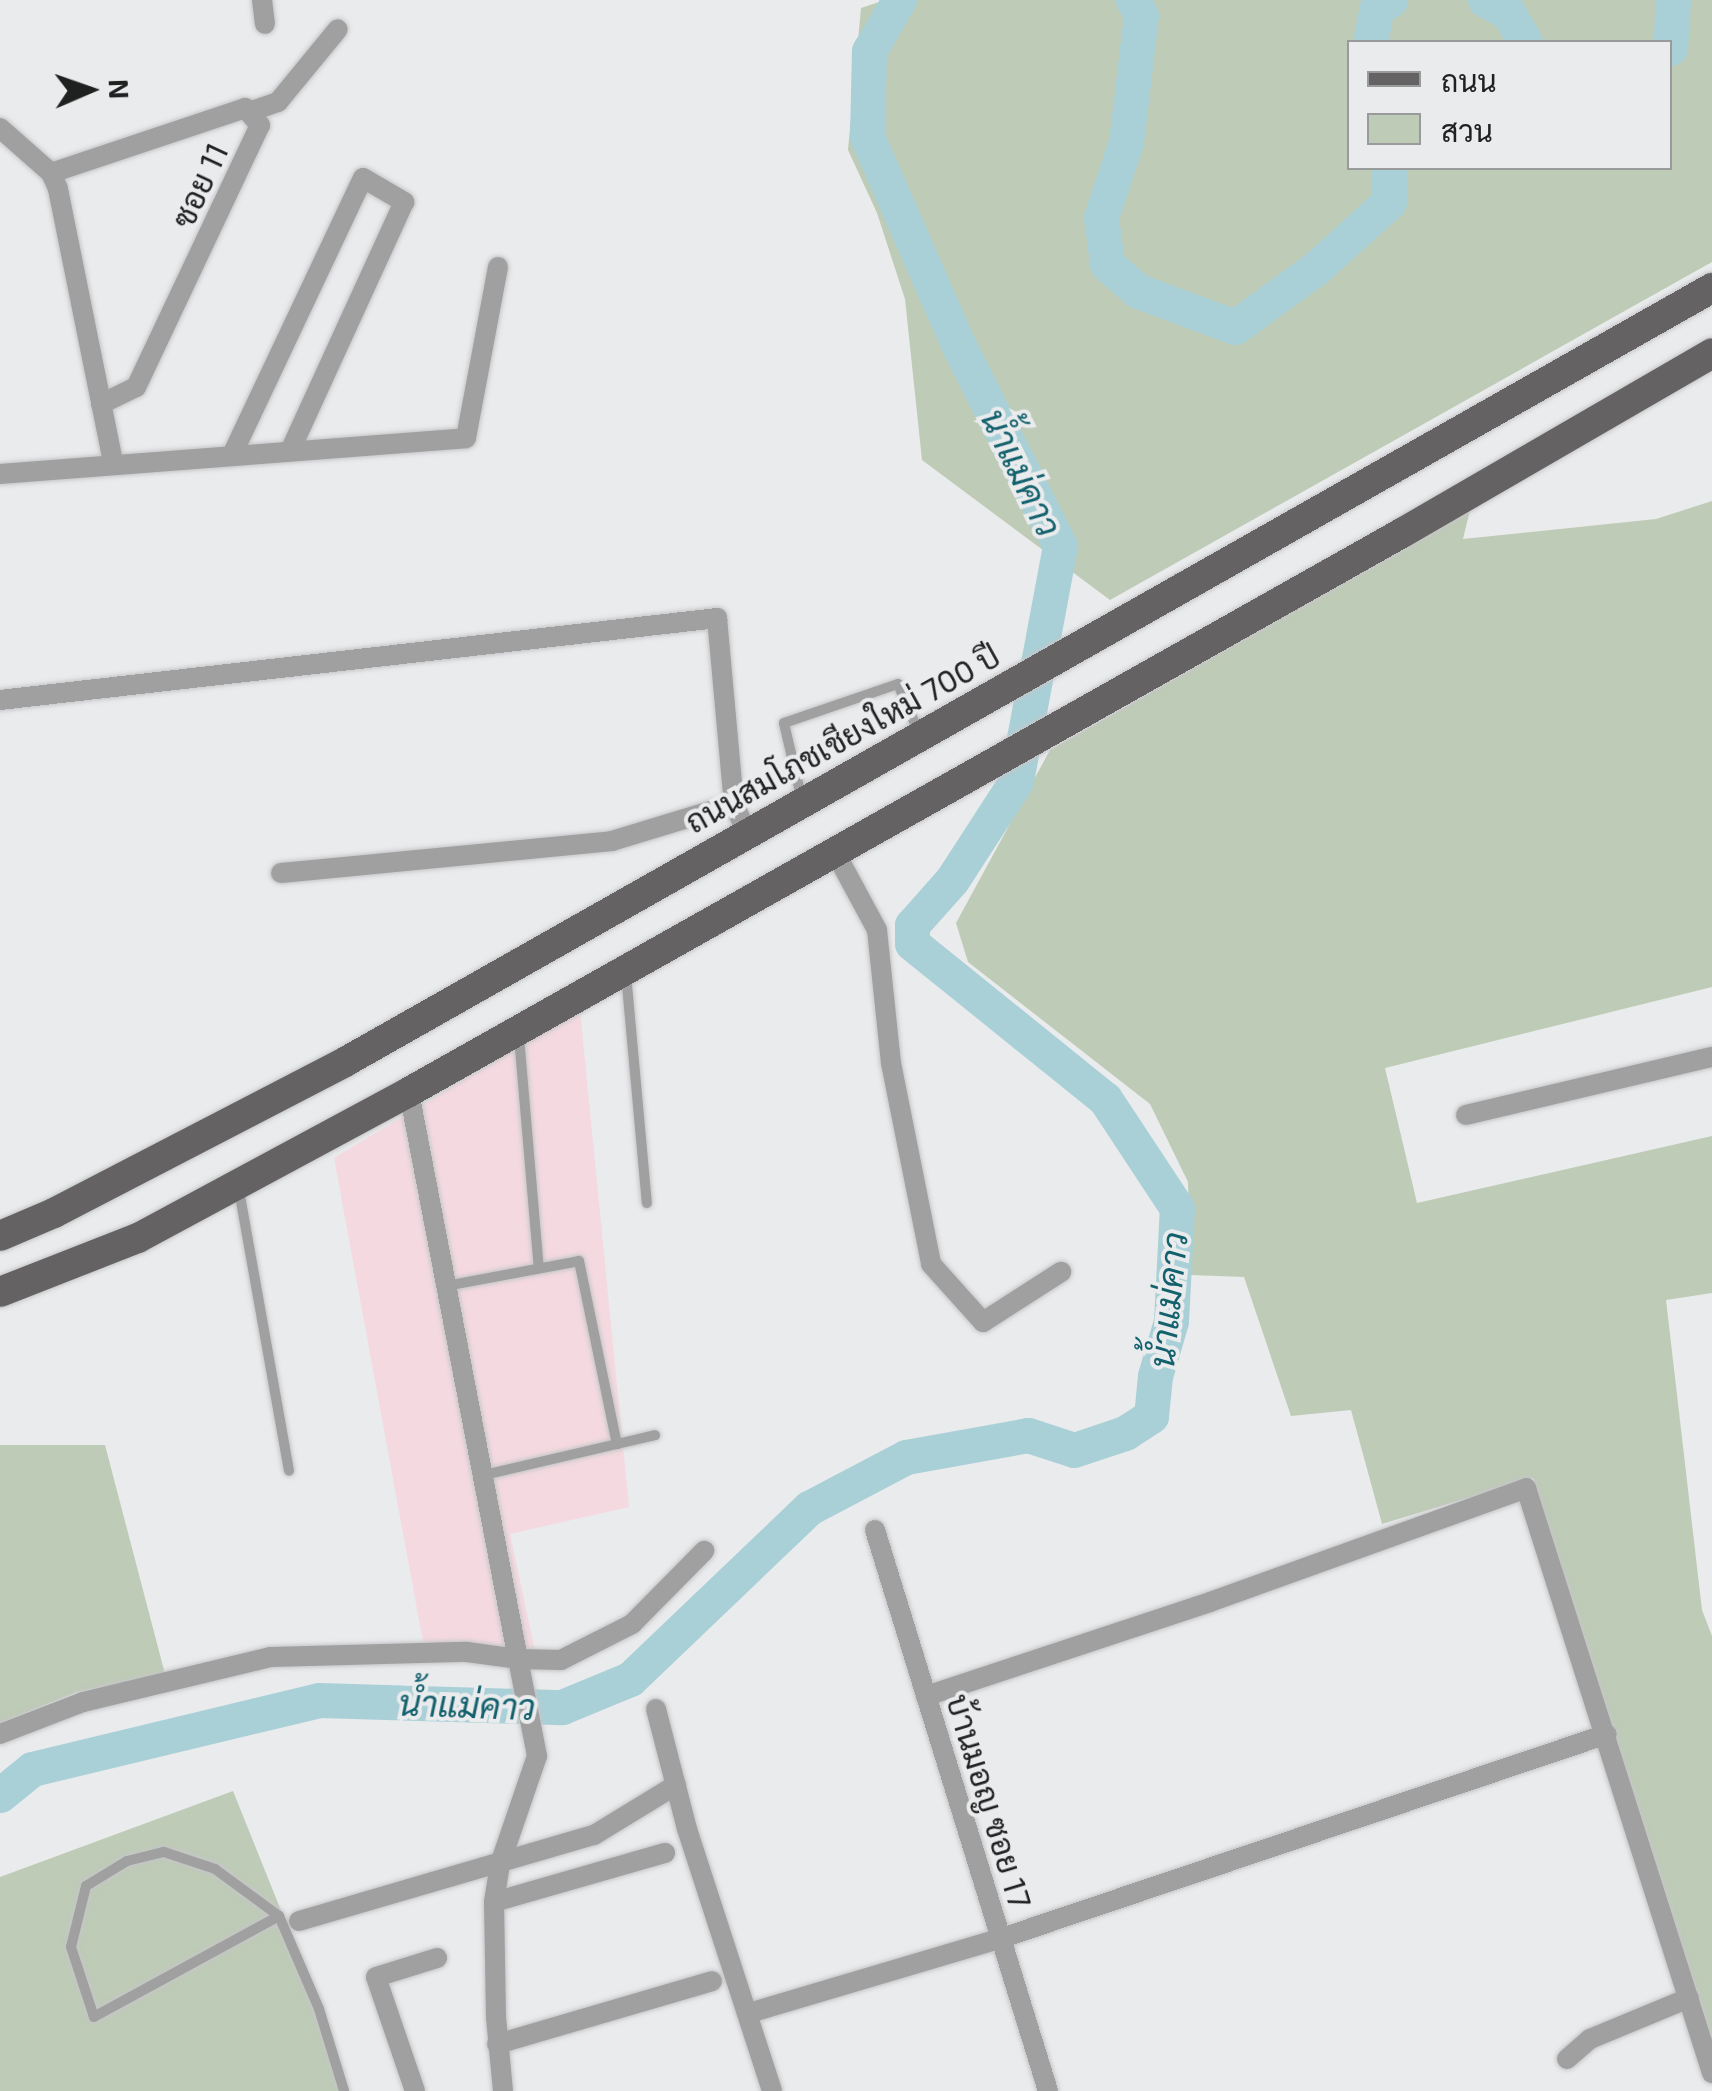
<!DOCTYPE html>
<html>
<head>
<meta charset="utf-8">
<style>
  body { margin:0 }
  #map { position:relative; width:1712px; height:2091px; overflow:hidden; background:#eaebed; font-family:"Exo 2",Sarabun,sans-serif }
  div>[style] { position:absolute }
  .commercial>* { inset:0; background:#f4dae0 }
  .green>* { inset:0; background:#becbb6 }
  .river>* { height:35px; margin:-17.5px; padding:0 17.5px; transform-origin:17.5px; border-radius:17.5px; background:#a9d0d7 }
  .roads { filter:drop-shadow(0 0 2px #c5c6c8) drop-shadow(0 0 2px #c5c6c8) }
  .lane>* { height:10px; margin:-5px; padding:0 5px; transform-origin:5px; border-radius:5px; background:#a1a0a0 }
  .street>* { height:20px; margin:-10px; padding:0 10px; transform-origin:10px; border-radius:10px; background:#a1a0a0 }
  .primary>* { height:30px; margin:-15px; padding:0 15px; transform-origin:15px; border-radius:15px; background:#646262 }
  span { translate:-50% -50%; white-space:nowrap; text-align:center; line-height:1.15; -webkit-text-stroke:8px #eaebed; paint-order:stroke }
  .street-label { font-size:32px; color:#1f2020 }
  .water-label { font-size:35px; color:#13616d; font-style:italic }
  .legend { position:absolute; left:1347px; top:40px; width:325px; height:130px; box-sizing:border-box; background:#eaebed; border:2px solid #999a9b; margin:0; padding:12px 18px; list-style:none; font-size:30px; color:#1f2020 }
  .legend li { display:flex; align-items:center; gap:20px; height:50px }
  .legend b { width:50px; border:2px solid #999a9b }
  .north { position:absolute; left:40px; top:40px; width:100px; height:100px; -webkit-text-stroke:8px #eaebed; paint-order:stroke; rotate:88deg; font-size:28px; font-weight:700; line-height:40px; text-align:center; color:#1f2020 }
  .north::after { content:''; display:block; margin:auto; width:35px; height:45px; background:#1f2020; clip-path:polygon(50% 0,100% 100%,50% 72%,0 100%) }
</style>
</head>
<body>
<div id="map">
  <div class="commercial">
    <i style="clip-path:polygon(580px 1010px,629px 1507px,510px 1534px,535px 1651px,423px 1642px,334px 1158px)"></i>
  </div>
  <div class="green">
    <i style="clip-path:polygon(evenodd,885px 0,1712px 0,1712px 262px,1110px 600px,922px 460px,905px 299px,877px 213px,848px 150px,861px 8px,885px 0,1350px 42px,1670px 42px,1670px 168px,1350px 168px,1350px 42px)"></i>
    <i style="clip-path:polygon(1712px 501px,1712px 987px,1385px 1068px,1417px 1203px,1712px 1136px,1712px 1293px,1666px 1300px,1702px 1610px,1712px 1636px,1712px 2039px,1533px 1478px,1382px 1524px,1351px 1410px,1291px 1416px,1244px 1277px,1191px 1275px,1188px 1182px,1150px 1104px,968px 962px,956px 923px,1050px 750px,1470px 510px,1463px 539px,1656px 519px)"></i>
    <i style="clip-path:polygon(0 1445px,105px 1445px,165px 1674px,77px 1692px,0 1723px)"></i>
    <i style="clip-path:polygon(233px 1791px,280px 1908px,341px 2091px,0 2091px,0 1877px)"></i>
  </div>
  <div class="river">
    <i style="left:1133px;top:0;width:17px;rotate:62deg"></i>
    <i style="left:1141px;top:15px;width:128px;rotate:96.7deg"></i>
    <i style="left:1126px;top:142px;width:79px;rotate:108.4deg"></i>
    <i style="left:1101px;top:217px;width:47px;rotate:82.7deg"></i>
    <i style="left:1107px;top:264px;width:41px;rotate:41.1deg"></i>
    <i style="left:1138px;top:291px;width:103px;rotate:20.4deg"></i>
    <i style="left:1235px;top:327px;width:100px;rotate:-36.1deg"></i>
    <i style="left:1316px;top:268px;width:98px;rotate:-42.1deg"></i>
    <i style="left:1389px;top:202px;width:34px;rotate:-90deg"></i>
    <i style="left:1485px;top:0;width:26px;rotate:28deg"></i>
    <i style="left:1508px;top:12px;width:34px;rotate:60deg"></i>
    <i style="left:1370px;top:42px;width:36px;rotate:-79deg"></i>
    <i style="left:1377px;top:7px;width:15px;rotate:-28deg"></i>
    <i style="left:1670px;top:48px;width:48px;rotate:-86.4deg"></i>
    <i style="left:0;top:1795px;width:41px;rotate:-39.1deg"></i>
    <i style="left:32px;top:1769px;width:295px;rotate:-13.5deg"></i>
    <i style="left:319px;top:1700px;width:243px;rotate:1.7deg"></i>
    <i style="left:562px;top:1707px;width:74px;rotate:-22.4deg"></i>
    <i style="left:630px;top:1679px;width:248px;rotate:-43.7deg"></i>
    <i style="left:809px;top:1508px;width:110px;rotate:-27.7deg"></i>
    <i style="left:906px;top:1457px;width:124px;rotate:-10.2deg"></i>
    <i style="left:1028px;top:1435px;width:48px;rotate:18.1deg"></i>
    <i style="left:1074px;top:1450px;width:54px;rotate:-18.4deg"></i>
    <i style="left:1125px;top:1433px;width:31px;rotate:-33deg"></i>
    <i style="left:1151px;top:1416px;width:40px;rotate:-84.3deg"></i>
    <i style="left:1155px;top:1376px;width:57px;rotate:-73.8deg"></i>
    <i style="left:1171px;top:1321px;width:113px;rotate:-87deg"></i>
    <i style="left:1177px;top:1208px;width:131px;rotate:-123.4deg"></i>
    <i style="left:1105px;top:1099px;width:248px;rotate:-141.1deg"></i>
    <i style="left:912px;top:943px;width:18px;rotate:-90deg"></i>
    <i style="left:912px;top:925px;width:60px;rotate:-48.4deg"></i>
    <i style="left:952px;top:880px;width:118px;rotate:-57.1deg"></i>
    <i style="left:1016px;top:781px;width:239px;rotate:-79.4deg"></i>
    <i style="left:1060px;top:546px;width:226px;rotate:-116.8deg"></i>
    <i style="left:958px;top:344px;width:226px;rotate:-113.7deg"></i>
    <i style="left:867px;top:137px;width:86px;rotate:-88.7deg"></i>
    <i style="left:869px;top:51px;width:59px;rotate:-59.5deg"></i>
  </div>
  <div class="roads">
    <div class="lane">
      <i style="left:802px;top:800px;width:79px;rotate:-103.2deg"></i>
      <i style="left:784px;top:723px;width:120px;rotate:-18.9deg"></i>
      <i style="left:898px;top:684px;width:53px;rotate:66.8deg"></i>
      <i style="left:626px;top:974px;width:230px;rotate:84.8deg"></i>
      <i style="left:519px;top:1037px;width:232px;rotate:85.1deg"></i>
      <i style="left:239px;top:1190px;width:285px;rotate:79.9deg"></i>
      <i style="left:446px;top:1286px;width:135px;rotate:-10.6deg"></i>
      <i style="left:579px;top:1261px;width:187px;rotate:78.3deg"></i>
      <i style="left:617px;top:1444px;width:137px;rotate:166.9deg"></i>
      <i style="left:617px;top:1444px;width:39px;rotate:-13deg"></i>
      <i style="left:279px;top:1916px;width:211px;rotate:151.4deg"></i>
      <i style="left:94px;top:2017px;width:74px;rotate:-108.2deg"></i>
      <i style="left:71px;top:1947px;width:63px;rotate:-76.2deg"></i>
      <i style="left:86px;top:1886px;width:48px;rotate:-31.4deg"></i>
      <i style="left:127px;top:1861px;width:38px;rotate:-14deg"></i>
      <i style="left:164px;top:1852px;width:54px;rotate:18.4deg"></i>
      <i style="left:215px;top:1869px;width:79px;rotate:36.3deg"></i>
      <i style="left:279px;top:1916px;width:101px;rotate:66.7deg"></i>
      <i style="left:319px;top:2009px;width:86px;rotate:73deg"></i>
    </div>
    <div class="street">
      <i style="left:262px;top:0;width:24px;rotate:83deg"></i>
      <i style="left:249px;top:112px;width:31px;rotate:-19deg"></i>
      <i style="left:278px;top:102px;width:94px;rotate:-50.6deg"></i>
      <i style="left:0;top:128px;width:68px;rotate:41.4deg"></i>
      <i style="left:51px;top:173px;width:17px;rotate:66deg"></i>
      <i style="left:58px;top:189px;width:279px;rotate:78.6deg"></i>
      <i style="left:51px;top:173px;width:205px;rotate:-18.5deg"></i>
      <i style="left:245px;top:108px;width:23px;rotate:49deg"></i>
      <i style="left:260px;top:125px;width:290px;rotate:115.3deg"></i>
      <i style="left:136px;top:387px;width:39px;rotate:154deg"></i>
      <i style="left:232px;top:455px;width:306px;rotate:-64.7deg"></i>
      <i style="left:363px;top:178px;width:48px;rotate:30.3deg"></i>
      <i style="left:404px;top:202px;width:274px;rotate:114.6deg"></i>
      <i style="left:0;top:474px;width:467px;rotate:-4.4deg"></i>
      <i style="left:466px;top:438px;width:174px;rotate:-79.4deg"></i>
      <i style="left:0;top:700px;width:722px;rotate:-6.52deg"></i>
      <i style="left:717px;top:618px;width:187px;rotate:84.8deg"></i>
      <i style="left:734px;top:804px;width:30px;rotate:66deg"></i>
      <i style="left:835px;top:852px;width:89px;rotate:61.7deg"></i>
      <i style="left:877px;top:930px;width:134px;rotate:84deg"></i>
      <i style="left:891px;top:1063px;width:205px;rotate:78.7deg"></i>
      <i style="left:931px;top:1264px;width:78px;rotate:48.1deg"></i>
      <i style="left:983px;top:1322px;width:93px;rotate:-32.7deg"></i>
      <i style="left:281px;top:873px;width:333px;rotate:-5.5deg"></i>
      <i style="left:612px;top:841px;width:127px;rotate:-16.9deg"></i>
      <i style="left:409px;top:1092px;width:577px;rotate:79.12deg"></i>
      <i style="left:518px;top:1659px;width:43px;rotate:1.3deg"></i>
      <i style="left:561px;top:1660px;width:80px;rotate:-26.9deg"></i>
      <i style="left:632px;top:1624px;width:103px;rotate:-45.4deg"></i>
      <i style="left:1466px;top:1115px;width:253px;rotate:-13.3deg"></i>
      <i style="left:875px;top:1530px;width:587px;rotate:72.86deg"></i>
      <i style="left:926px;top:1696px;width:299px;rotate:-18.3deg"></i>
      <i style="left:1210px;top:1602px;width:336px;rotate:-19.8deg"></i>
      <i style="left:1526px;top:1488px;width:614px;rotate:72.36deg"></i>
      <i style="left:656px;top:1709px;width:124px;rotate:75.5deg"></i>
      <i style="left:687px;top:1829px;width:275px;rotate:72deg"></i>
      <i style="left:0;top:1734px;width:89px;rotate:-21.1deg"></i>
      <i style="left:83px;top:1702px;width:193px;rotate:-13.5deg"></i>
      <i style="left:271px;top:1657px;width:196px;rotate:-1.5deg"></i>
      <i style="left:467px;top:1652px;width:51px;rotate:7.8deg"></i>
      <i style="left:518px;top:1659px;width:99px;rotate:78.9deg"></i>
      <i style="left:537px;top:1756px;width:114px;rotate:108.9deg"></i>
      <i style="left:500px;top:1864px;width:38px;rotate:99deg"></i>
      <i style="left:494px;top:1902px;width:115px;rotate:89deg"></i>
      <i style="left:496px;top:2017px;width:74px;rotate:84.6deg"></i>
      <i style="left:494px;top:1902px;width:178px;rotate:-16deg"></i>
      <i style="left:299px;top:1921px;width:307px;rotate:-16.3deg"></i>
      <i style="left:594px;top:1835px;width:96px;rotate:-31.4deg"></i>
      <i style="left:749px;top:2013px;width:264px;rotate:-16.5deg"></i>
      <i style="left:1002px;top:1938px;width:638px;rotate:-18.63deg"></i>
      <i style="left:497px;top:2044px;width:224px;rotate:-16.3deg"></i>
      <i style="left:1567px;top:2059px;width:30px;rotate:-41deg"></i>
      <i style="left:1590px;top:2039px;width:107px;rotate:-22.5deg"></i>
      <i style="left:415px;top:2091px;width:120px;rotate:-108.9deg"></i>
      <i style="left:376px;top:1977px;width:64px;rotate:-17.3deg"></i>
    </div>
    <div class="primary">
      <i style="left:0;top:1236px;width:59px;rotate:-23.1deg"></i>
      <i style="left:54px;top:1213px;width:328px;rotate:-27.4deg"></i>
      <i style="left:345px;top:1062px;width:1571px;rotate:-29.52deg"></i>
      <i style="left:0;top:1292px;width:148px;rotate:-21.4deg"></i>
      <i style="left:138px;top:1238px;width:308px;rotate:-28.3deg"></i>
      <i style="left:409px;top:1092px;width:1140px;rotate:-29.38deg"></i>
      <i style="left:1402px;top:533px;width:358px;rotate:-30.1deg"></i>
    </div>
  </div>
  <div class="street-label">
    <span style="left:199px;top:185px;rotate:-65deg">ซอย 11</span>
    <span style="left:842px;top:738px;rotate:-29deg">ถนนสมโภชเชียงใหม่ 700 ปี</span>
    <span style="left:990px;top:1801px;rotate:73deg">บ้านมอญ ซอย 17</span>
  </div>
  <div class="water-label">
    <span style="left:1022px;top:472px;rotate:64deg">น้ำแม่คาว</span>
    <span style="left:1167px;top:1300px;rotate:-84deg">น้ำแม่คาว</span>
    <span style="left:467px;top:1704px;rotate:2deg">น้ำแม่คาว</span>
  </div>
  <ul class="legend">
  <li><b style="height:12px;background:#646262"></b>ถนน</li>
  <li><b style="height:28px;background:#becbb6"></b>สวน</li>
  </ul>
  <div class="north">N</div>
</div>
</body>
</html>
